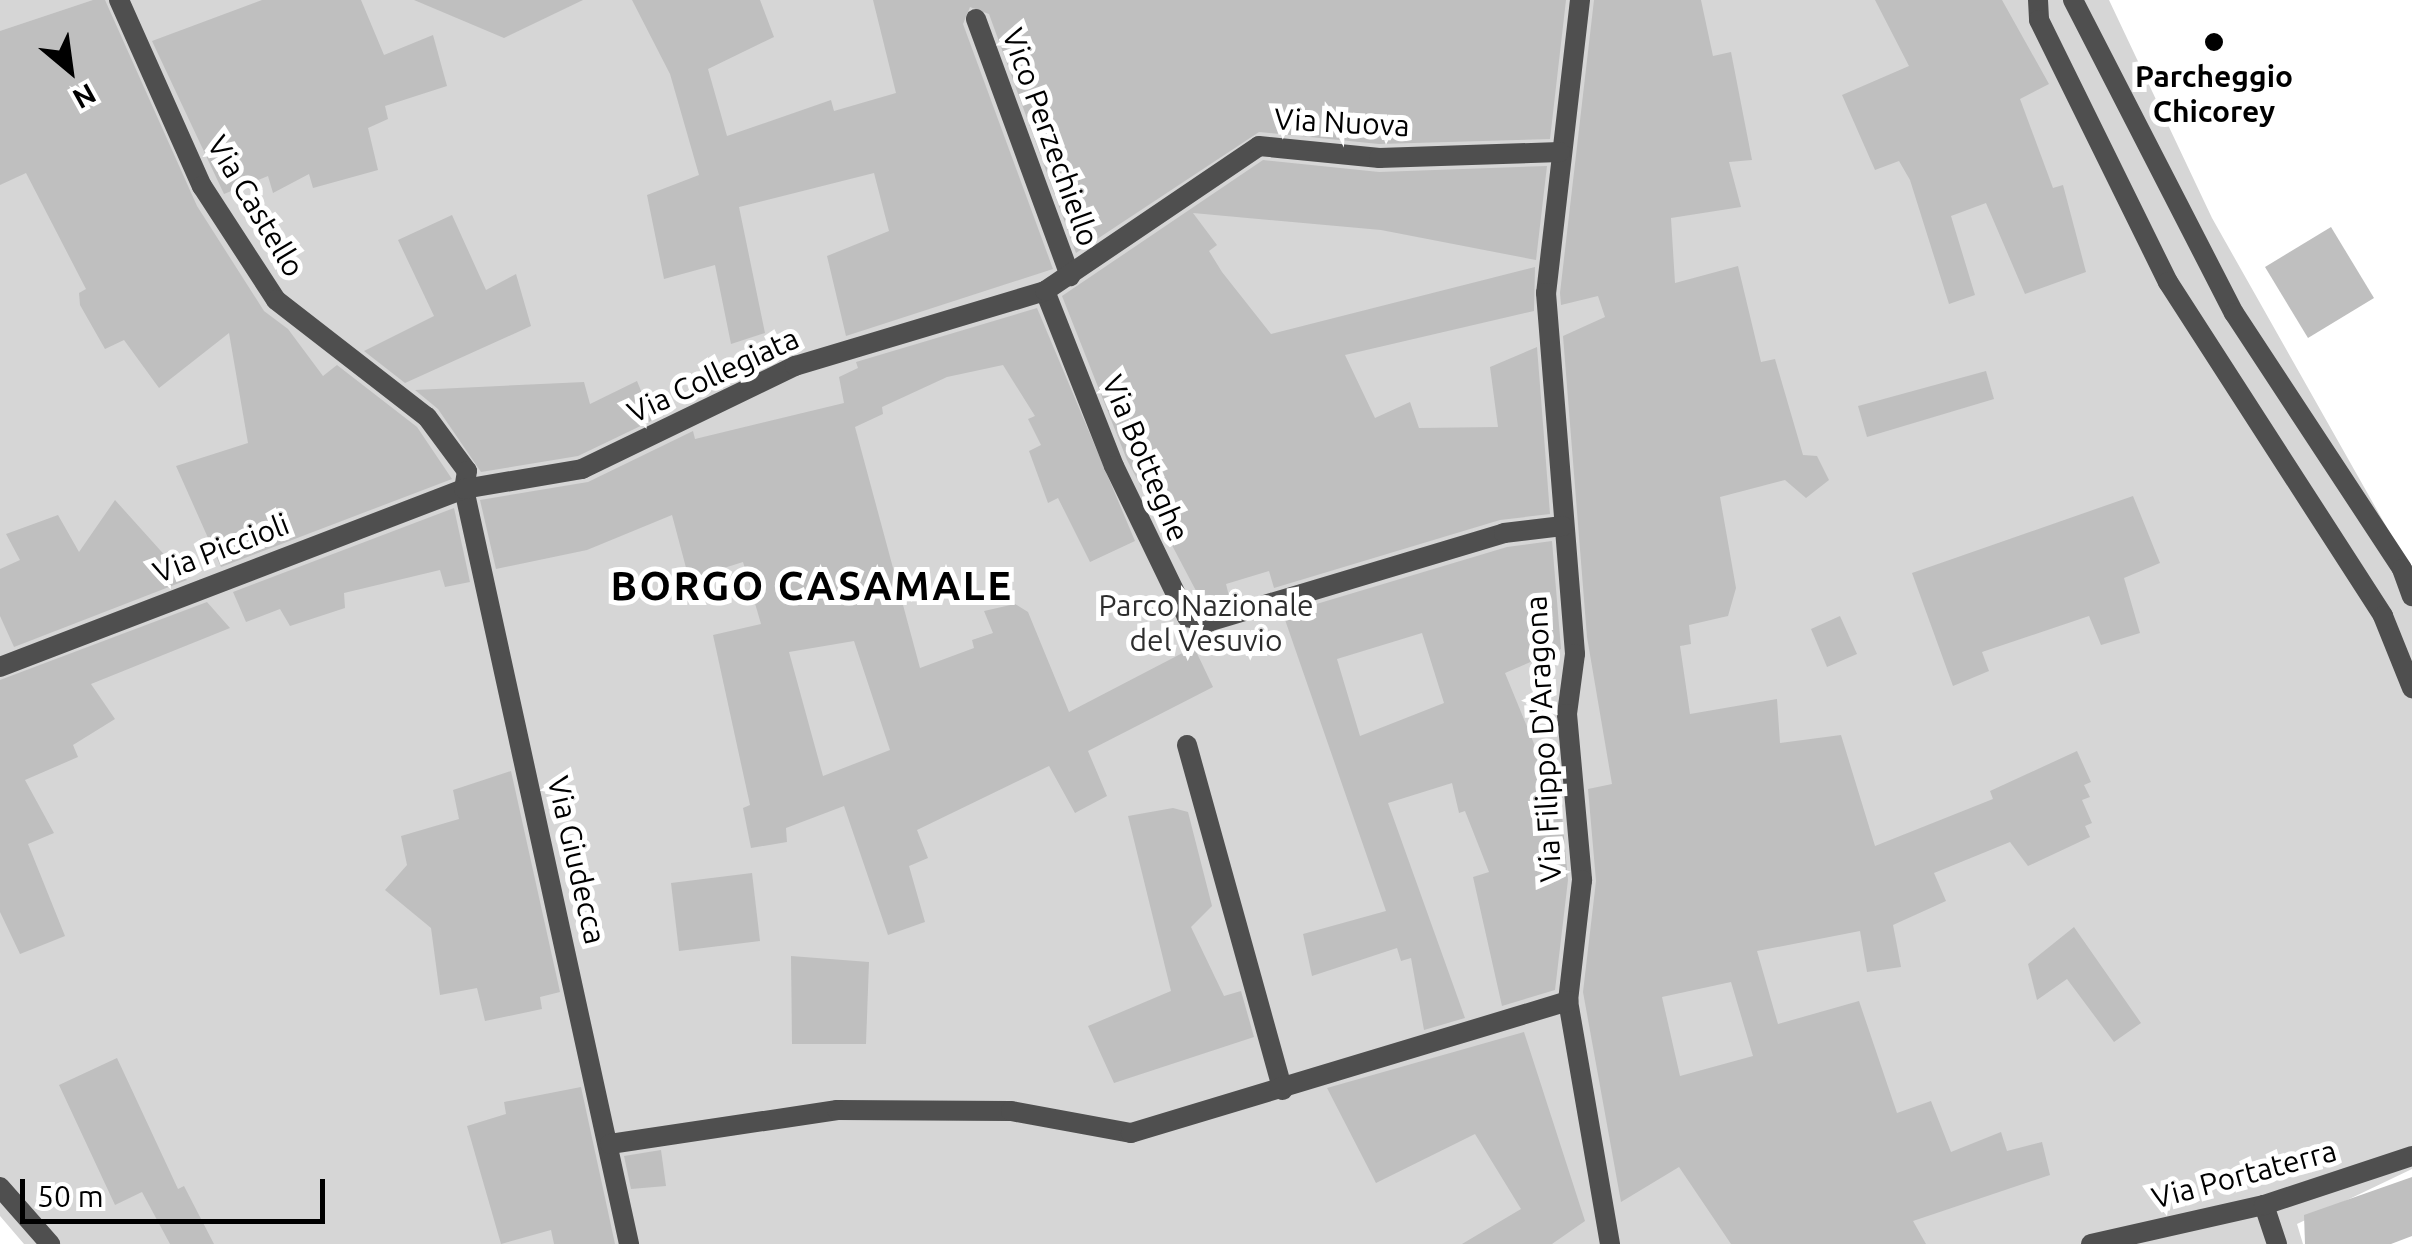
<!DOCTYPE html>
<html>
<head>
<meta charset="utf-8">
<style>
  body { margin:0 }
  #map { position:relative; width:2412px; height:1244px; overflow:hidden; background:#fff; font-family:Ubuntu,sans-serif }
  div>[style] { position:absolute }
  .green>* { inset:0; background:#d6d6d6 }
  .building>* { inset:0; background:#bfbfbf }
  .minor>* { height:20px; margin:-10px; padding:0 10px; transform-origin:10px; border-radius:10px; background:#4f4f4f }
  .dots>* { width:28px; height:28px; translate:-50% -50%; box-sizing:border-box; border:5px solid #fff; border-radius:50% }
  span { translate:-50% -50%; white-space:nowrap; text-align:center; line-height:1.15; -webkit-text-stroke:10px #fff; paint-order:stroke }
  .poi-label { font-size:30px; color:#000; font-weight:700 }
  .street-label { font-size:30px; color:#000 }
  .park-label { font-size:30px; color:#2d2d2d }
  .district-label { font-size:40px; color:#000; font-weight:700; letter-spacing:2.5px }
  .north { position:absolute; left:20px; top:20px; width:100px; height:100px; -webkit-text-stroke:8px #fff; paint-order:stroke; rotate:151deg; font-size:28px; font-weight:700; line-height:40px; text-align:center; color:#000 }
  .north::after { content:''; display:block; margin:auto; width:35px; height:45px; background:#000; clip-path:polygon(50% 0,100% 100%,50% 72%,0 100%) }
  .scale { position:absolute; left:20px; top:1179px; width:305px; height:45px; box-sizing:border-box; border:5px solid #000; border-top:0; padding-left:12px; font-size:30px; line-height:35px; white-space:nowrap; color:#000; -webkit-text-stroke:8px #fff; paint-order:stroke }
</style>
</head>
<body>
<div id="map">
  <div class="green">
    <i style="clip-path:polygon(0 0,2109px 0,2212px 218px,2412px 572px,2412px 1169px,2297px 1224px,2303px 1244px,24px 1244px,0 1216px)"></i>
  </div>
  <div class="building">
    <i style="clip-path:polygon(93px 0,105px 0,197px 206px,264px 311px,288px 329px,323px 376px,337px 365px,417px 427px,452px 479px,221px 567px,176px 466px,248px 443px,229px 333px,159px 388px,124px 340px,105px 349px,80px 305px,79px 293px,86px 289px,26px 173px,0 185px,0 31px)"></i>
    <i style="clip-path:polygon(262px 0,361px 0,384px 55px,433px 35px,447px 86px,385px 106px,388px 119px,368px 128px,378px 170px,313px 188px,309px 174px,273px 193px,268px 176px,224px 194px,152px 41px)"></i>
    <i style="clip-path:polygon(414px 0,583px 0,504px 38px)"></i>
    <i style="clip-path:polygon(632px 0,760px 0,774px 37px,708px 69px,727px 136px,831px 100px,834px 111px,896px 93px,873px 0,1566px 0,1550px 139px,1379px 144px,1259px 132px,1076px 253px,989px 14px,970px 7px,963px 24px,1053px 269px,846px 336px,827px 256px,889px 231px,874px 173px,739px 207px,765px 333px,731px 344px,715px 265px,664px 279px,647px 195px,699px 175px,670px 74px)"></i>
    <i style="clip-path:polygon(evenodd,1594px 0,1701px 0,1713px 56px,1731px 52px,1752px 160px,1729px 162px,1741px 207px,1671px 218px,1675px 283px,1738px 266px,1761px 362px,1775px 359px,1803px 455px,1817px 456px,1829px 480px,1806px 498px,1785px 480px,1720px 497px,1736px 588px,1728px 616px,1689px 625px,1691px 644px,1680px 646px,1690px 714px,1777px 699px,1780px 743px,1841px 735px,1875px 846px,1993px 799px,1990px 791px,2077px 751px,2091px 782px,2084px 785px,2090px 797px,2082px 800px,2092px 823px,2085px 826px,2090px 837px,2028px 866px,2010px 842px,1934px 873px,1946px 901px,1893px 925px,1901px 967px,1867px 972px,1860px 931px,1757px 951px,1778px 1024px,1859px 1001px,1897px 1113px,1931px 1101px,1951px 1152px,2001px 1132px,2007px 1151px,2042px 1142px,2050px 1175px,1913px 1221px,1926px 1244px,1731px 1244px,1679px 1167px,1621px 1202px,1583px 992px,1596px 881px,1588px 789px,1612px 784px,1587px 637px,1563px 336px,1605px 317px,1598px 296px,1561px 305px,1560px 293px,1594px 0,1731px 982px,1753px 1056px,1680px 1076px,1662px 997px,1731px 982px)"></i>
    <i style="clip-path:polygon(1875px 0,2002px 0,2049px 84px,2020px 99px,2053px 188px,2063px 185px,2086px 272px,2025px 294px,1986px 203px,1951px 216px,1975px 295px,1949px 304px,1910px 180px,1899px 161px,1875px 170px,1842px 95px,1909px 66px)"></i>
    <i style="clip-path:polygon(1263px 160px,1379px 172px,1547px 166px,1536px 260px,1381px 230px,1193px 213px,1217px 245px,1209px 251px,1222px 272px,1271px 334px,1535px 267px,1534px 311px,1345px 355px,1375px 418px,1410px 402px,1419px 428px,1498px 427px,1490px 367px,1537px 347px,1550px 514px,1500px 520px,1274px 588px,1269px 571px,1226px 584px,1229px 596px,1203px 604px,1127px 460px,1062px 296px)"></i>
    <i style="clip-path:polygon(452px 215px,486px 290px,516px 274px,531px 326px,405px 383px,364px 351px,434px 316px,398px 240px)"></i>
    <i style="clip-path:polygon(2331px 227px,2374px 298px,2308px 338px,2265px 267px)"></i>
    <i style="clip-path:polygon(evenodd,1037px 308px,1135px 541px,1090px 562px,1058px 498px,1048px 503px,1029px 451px,1041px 445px,1028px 419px,1035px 416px,1003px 365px,947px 377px,882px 407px,883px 414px,855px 427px,920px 668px,974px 648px,972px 640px,993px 633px,984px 611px,1015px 604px,1028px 612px,1069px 712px,1194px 647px,1213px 687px,1088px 751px,1107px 796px,1075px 813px,1049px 766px,917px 830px,928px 858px,909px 866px,925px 922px,888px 935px,844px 806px,786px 828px,787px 842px,751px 848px,743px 808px,750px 805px,713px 635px,761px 624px,743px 562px,689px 579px,672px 515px,587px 550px,496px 569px,480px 500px,588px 482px,693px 431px,695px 439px,844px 403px,839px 377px,858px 368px,856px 362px,1037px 308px,854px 641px,890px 750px,823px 776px,789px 652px,854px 641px)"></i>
    <i style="clip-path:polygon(1986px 371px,1994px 399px,1867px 437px,1858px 406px)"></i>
    <i style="clip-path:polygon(637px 381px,653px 420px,578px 456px,481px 472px,438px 409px,415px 390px,584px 382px,590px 404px)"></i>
    <i style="clip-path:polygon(2133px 496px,2160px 563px,2124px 578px,2140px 633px,2101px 645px,2089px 616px,1982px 652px,1989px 671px,1953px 686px,1912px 573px)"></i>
    <i style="clip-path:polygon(115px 500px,187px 580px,14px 647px,0 616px,0 569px,20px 560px,6px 534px,58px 515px,79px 552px)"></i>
    <i style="clip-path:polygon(454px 508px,470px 582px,445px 587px,440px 570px,344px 593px,345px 608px,290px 626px,280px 609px,246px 622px,233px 592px)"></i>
    <i style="clip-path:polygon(evenodd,1552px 541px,1561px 649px,1505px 673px,1555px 795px,1560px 794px,1568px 880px,1555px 990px,1502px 1006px,1473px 877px,1489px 872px,1465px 811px,1459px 813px,1452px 783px,1388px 803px,1465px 1018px,1424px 1030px,1411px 958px,1401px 961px,1397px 948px,1312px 976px,1303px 934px,1386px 911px,1283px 614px,1507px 547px,1552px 541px,1422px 633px,1444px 703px,1360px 736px,1337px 659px,1422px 633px)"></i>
    <i style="clip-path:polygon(207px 602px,230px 628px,91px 684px,115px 719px,73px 745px,78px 757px,25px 780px,54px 833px,28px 844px,65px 936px,20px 954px,0 912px,0 680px)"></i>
    <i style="clip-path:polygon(1840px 616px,1857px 654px,1827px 667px,1811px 629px)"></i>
    <i style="clip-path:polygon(511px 771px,560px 992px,540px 997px,542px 1009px,485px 1021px,477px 988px,440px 995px,431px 928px,385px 890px,407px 865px,401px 836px,459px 819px,453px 790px)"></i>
    <i style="clip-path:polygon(1173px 808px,1188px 812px,1212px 906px,1191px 927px,1224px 996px,1241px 991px,1254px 1037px,1114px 1083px,1088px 1026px,1171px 991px,1128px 816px)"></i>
    <i style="clip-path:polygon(752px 873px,760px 941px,679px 951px,671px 883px)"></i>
    <i style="clip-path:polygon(2074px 927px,2141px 1023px,2114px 1042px,2067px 979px,2037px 1000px,2028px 964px)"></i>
    <i style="clip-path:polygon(791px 956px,869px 962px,866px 1044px,792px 1044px)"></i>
    <i style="clip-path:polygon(1524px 1032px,1585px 1221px,1552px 1244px,1462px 1244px,1521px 1209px,1475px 1134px,1376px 1183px,1327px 1088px)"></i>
    <i style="clip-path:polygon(117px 1058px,178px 1189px,184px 1186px,214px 1244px,170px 1244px,142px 1192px,115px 1205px,59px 1085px)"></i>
    <i style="clip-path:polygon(581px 1087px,615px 1244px,554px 1244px,551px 1230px,501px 1244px,467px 1126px,506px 1114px,504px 1102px)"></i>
    <i style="clip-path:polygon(661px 1150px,666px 1186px,631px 1189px,624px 1156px)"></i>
    <i style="clip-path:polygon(2412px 1177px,2412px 1236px,2391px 1244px,2305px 1244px,2304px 1215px)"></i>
  </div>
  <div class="minor">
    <i style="left:119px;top:0;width:204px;rotate:66deg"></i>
    <i style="left:202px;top:186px;width:136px;rotate:57deg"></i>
    <i style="left:276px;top:300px;width:191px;rotate:37.8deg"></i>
    <i style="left:427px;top:417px;width:67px;rotate:53.5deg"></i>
    <i style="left:467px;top:471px;width:18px;rotate:99deg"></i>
    <i style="left:464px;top:489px;width:773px;rotate:77.67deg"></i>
    <i style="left:1580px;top:0;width:295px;rotate:96.6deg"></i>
    <i style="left:1546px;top:293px;width:362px;rotate:85.4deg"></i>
    <i style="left:1575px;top:654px;width:61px;rotate:97.6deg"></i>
    <i style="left:1567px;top:714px;width:167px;rotate:84.8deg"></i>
    <i style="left:1582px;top:880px;width:122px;rotate:96.6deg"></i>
    <i style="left:1568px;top:1001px;width:247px;rotate:80.2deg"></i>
    <i style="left:2038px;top:0;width:20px;rotate:87deg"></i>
    <i style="left:2039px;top:20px;width:292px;rotate:63.8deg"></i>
    <i style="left:2168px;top:282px;width:397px;rotate:57.2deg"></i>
    <i style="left:2383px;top:616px;width:78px;rotate:68.1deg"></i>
    <i style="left:2073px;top:0;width:352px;rotate:62.8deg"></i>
    <i style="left:2234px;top:313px;width:306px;rotate:56.7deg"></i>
    <i style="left:2402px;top:569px;width:29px;rotate:70deg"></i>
    <i style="left:976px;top:19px;width:274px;rotate:69.9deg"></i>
    <i style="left:1045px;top:291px;width:188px;rotate:68.5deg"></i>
    <i style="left:1114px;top:466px;width:168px;rotate:64.2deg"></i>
    <i style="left:1187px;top:617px;width:22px;rotate:13deg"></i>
    <i style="left:1208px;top:622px;width:309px;rotate:-16.7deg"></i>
    <i style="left:1504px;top:533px;width:59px;rotate:-6.8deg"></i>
    <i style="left:0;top:667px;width:497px;rotate:-21deg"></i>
    <i style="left:464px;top:489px;width:120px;rotate:-9.6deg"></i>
    <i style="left:582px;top:469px;width:237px;rotate:-25.8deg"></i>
    <i style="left:795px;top:366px;width:261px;rotate:-16.7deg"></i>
    <i style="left:1045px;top:291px;width:258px;rotate:-34.1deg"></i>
    <i style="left:1259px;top:146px;width:121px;rotate:5.7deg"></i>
    <i style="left:1379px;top:158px;width:181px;rotate:-1.9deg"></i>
    <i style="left:1187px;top:745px;width:358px;rotate:74.5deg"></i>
    <i style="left:610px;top:1144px;width:230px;rotate:-8.5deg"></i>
    <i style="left:837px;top:1110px;width:174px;rotate:0.3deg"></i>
    <i style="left:1011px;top:1111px;width:122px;rotate:10.4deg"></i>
    <i style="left:1131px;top:1133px;width:457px;rotate:-16.8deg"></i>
    <i style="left:0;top:1187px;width:76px;rotate:48.7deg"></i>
    <i style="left:2264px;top:1205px;width:41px;rotate:71.6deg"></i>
    <i style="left:2091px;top:1244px;width:177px;rotate:-12.7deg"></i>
    <i style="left:2264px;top:1205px;width:156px;rotate:-18.3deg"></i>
  </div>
  <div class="dots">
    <i style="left:2214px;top:42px;background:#000"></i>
  </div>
  <div class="poi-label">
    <span style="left:2214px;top:93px">Parcheggio<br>Chicorey</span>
  </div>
  <div class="street-label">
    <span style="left:1342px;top:122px;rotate:3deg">Via Nuova</span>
    <span style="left:1051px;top:137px;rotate:70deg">Vico Perzechiello</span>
    <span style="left:256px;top:206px;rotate:59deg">Via Castello</span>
    <span style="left:713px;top:375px;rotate:-25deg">Via Collegiata</span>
    <span style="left:1146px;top:458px;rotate:67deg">Via Botteghe</span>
    <span style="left:221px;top:548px;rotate:-21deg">Via Piccioli</span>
    <span style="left:1543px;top:739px;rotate:-93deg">Via Filippo D'Aragona</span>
    <span style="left:577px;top:860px;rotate:77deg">Via Giudecca</span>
    <span style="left:2244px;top:1174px;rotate:-15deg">Via Portaterra</span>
  </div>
  <div class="park-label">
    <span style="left:1206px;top:622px">Parco Nazionale<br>del Vesuvio</span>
  </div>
  <div class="district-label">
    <span style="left:812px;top:586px">BORGO CASAMALE</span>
  </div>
  <div class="north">N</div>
  <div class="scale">50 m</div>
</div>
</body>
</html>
